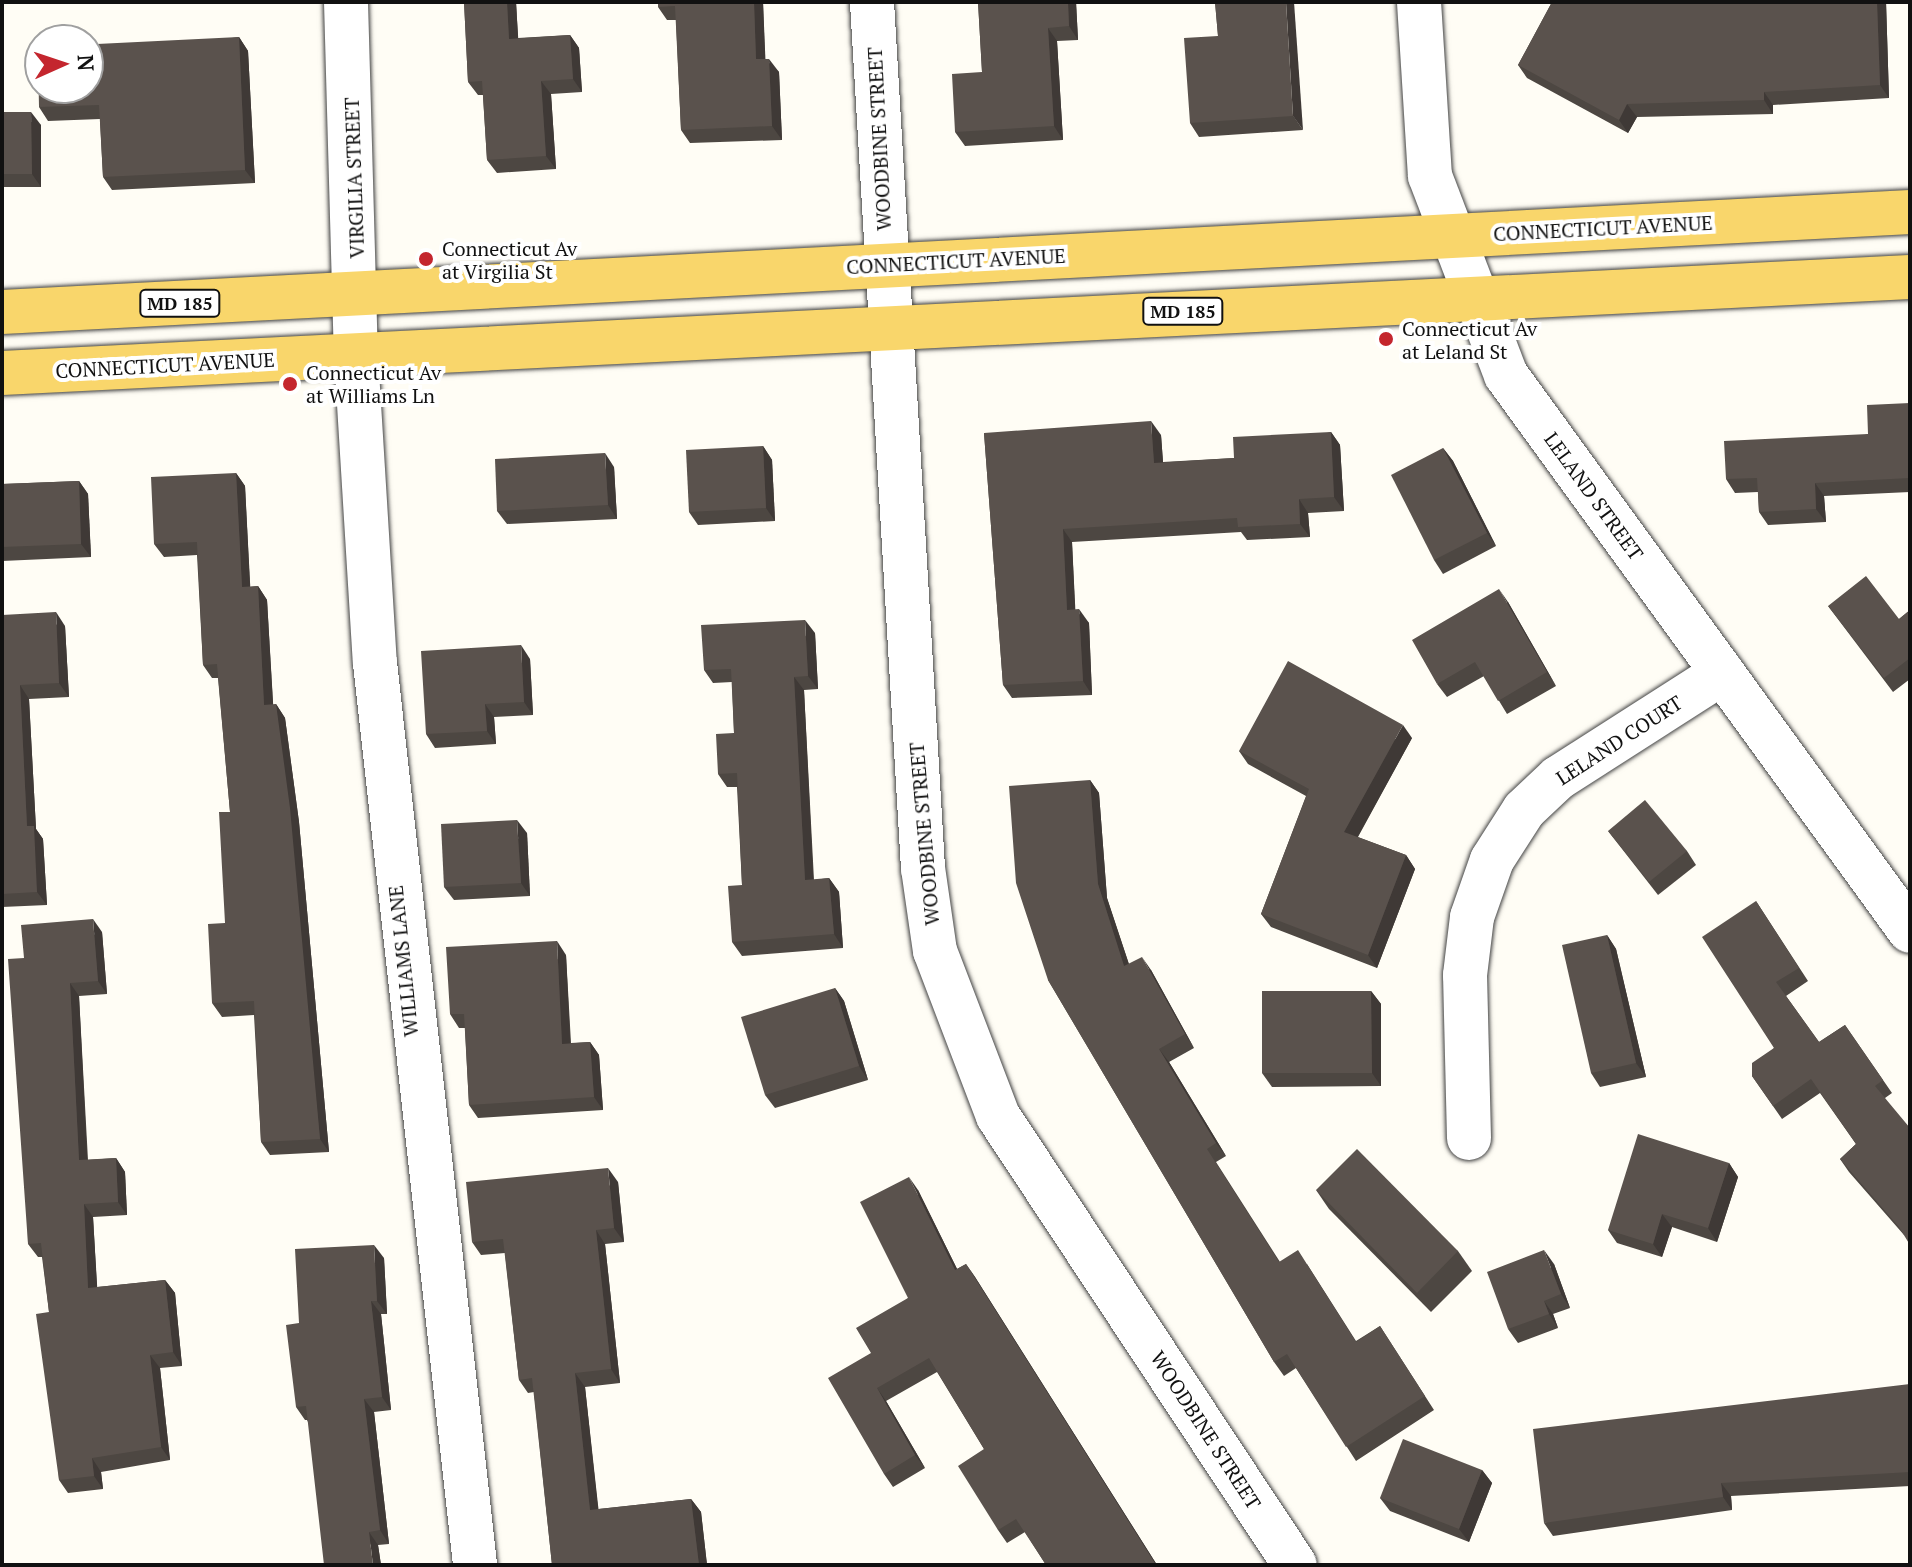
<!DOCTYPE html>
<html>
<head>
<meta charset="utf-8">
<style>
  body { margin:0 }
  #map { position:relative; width:1912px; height:1567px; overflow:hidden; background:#fffdf5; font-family:"PT Serif",serif }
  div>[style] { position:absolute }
  .roads { filter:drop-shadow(0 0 2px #444) drop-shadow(0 0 2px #444) }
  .minor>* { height:44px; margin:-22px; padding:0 22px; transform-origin:22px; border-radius:22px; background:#fff }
  .primary>* { height:44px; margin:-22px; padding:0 22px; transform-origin:22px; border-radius:22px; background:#f9d66b }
  .wall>* { inset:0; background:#4d4742 }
  .shaded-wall>* { inset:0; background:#3f3936 }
  .building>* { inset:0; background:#5a524d }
  .dots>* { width:22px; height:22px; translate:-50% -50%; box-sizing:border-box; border:4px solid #fff; border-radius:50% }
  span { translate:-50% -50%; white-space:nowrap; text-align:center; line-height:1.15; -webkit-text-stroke:8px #fff; paint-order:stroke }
  .shield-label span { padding:2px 6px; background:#fff; border:2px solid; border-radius:6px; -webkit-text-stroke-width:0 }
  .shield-label { font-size:18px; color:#111; font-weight:700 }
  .street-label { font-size:20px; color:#111 }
  .poi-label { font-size:20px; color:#111 }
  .left { translate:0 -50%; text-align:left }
  .frame { position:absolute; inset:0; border:4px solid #111; pointer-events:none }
  .north { position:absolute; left:24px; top:24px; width:80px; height:80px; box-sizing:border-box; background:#fff; border:2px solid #a0a0a0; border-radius:50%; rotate:87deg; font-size:22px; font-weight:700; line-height:32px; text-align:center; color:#111 }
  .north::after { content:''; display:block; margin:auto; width:28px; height:36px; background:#c4262e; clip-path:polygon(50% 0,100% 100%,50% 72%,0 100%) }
</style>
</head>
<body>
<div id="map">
  <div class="roads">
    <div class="minor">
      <i style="left:346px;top:2px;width:353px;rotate:88.4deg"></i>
      <i style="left:356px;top:355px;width:309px;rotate:86.5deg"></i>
      <i style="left:375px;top:663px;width:908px;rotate:83.67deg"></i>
      <i style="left:872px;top:2px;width:868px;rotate:86.63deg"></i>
      <i style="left:923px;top:868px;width:84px;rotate:81.8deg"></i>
      <i style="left:935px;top:951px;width:177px;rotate:69.1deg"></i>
      <i style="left:998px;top:1116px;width:538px;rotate:56.52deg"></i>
      <i style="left:1419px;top:2px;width:174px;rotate:86.4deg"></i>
      <i style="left:1430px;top:176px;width:213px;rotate:69.1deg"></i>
      <i style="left:1506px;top:375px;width:687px;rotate:54deg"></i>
      <i style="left:1469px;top:1138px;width:163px;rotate:-91.4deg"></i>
      <i style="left:1465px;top:975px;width:58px;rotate:-83.1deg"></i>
      <i style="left:1472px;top:917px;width:60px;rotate:-70.7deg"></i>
      <i style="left:1492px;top:860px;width:59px;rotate:-57.4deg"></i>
      <i style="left:1524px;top:810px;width:47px;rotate:-43.3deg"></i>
      <i style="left:1558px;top:778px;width:195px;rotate:-32.6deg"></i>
    </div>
    <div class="primary">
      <i style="left:2px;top:312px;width:1911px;rotate:-3deg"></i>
      <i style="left:2px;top:373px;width:1910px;rotate:-2.88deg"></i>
    </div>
  </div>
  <div class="wall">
    <i style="clip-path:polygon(464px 2px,516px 2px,518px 38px,570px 35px,579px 48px,582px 92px,551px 94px,556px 169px,497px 173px,487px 160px,483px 95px,478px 95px,468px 82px)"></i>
    <i style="clip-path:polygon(658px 2px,763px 2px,765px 59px,779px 72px,782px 140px,690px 143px,681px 130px,676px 20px,667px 20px,658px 7px)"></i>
    <i style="clip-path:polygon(978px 2px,1076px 2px,1078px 40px,1057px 41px,1063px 140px,965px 146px,955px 132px,982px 72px)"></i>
    <i style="clip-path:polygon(1215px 2px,1303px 130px,1199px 137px,1190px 123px,1218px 36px)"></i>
    <i style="clip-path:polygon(1552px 2px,1886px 2px,1889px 98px,1773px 105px,1773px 114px,1637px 117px,1628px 133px,1527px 78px,1518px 65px)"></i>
    <i style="clip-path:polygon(239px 37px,248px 51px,255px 183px,112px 190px,103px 177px,100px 119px,48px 121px,39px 107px,97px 57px)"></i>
    <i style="clip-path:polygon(2px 112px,41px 125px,41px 187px,2px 187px)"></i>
    <i style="clip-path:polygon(1910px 403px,1910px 492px,1824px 496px,1826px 522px,1768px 525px,1759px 512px,1758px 492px,1735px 493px,1726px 479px,1868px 434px)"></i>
    <i style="clip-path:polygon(1331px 432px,1340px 445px,1344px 511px,1308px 513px,1310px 537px,1247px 540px,1241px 532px,1072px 542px,1075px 610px,1089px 623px,1092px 695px,1012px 698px,1003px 685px,984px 433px,1161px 435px,1163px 462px,1234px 458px)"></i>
    <i style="clip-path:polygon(763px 446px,772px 460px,775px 521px,698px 525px,689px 512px)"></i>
    <i style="clip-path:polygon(1443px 448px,1453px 461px,1496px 546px,1443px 574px,1434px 560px)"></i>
    <i style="clip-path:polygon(614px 467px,617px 519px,507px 524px,497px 511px)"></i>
    <i style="clip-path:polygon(236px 473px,245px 486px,250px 587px,258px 586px,267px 600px,273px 705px,276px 704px,285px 718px,299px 822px,329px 1152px,270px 1155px,261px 1142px,254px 1015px,222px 1017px,212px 1003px,225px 923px,230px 812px,218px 678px,212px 678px,203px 665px,197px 555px,164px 557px,154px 544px)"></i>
    <i style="clip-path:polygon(79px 481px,88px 494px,91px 557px,2px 561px,2px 484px)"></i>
    <i style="clip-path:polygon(1508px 602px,1556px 686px,1507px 714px,1484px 676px,1447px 697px,1437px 684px)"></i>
    <i style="clip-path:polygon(1828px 606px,1899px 619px,1910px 610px,1910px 679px,1893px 692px)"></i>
    <i style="clip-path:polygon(2px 615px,65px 626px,69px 697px,29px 699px,36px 829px,43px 839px,47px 905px,2px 907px)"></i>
    <i style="clip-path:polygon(815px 633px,818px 689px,804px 690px,814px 880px,829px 878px,839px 892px,843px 948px,742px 956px,732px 942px,742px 885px,737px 787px,727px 787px,718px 774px,734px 733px,732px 682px,713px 683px,704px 670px)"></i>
    <i style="clip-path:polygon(530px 659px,533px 715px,494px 717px,496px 744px,435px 748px,426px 734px)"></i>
    <i style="clip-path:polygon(1412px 738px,1358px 837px,1406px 855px,1415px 869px,1377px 968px,1271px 927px,1261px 914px,1306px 796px,1248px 764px,1239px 751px)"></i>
    <i style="clip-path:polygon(1090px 780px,1099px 793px,1107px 898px,1129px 964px,1151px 970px,1194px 1048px,1169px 1062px,1226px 1156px,1216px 1162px,1280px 1262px,1307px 1264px,1356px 1341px,1380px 1326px,1434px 1410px,1356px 1461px,1296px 1368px,1284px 1376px,1274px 1362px,1048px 980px)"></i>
    <i style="clip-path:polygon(1608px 831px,1687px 851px,1696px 865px,1658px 895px)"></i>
    <i style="clip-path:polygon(527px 833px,530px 896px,454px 900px,444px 887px)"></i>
    <i style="clip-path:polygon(1756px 901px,1808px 981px,1786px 996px,1819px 1042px,1845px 1025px,1892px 1093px,1885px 1098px,1904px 1235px,1849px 1172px,1840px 1159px,1856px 1144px,1820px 1093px,1782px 1119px,1752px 1076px,1774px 1048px)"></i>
    <i style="clip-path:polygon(102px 932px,107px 994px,79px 996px,88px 1160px,116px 1158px,125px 1172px,127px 1215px,93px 1217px,97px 1287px,165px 1280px,175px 1293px,182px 1366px,160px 1368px,170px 1460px,101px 1472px,103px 1489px,68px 1493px,59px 1480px,49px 1312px,42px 1257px,38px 1257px,28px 1244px,24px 958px)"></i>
    <i style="clip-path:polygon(1607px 935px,1616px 949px,1646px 1077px,1600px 1087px,1591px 1073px)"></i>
    <i style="clip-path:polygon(566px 955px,571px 1043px,590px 1042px,599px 1055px,603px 1110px,478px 1118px,469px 1105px,465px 1028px,459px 1028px,450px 1014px)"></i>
    <i style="clip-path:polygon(835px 988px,844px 1001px,868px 1080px,775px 1108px,765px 1095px)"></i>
    <i style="clip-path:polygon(1371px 991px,1381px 1004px,1381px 1086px,1272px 1087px,1262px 1073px)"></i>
    <i style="clip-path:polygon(1729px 1163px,1738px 1177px,1717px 1242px,1672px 1227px,1662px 1257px,1617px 1243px,1608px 1230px)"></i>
    <i style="clip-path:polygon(618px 1182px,624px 1242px,605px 1244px,620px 1383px,585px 1387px,598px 1509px,691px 1499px,701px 1512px,707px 1565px,552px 1565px,534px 1392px,528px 1393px,519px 1380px,505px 1253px,481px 1255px,472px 1242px)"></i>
    <i style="clip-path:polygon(918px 1190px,957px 1269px,966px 1264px,975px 1277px,1157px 1565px,1046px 1565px,1025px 1532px,1007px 1543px,998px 1530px,984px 1449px,937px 1372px,886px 1401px,925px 1468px,893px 1487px,884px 1474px,871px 1353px,908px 1298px)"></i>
    <i style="clip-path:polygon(1316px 1190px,1458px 1251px,1472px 1271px,1431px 1312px,1329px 1209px)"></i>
    <i style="clip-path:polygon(384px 1258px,387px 1314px,381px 1314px,391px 1410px,374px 1412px,389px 1544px,378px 1545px,381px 1565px,307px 1420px,305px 1420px,296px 1407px,299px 1323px)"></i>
    <i style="clip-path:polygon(1554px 1264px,1570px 1308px,1553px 1314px,1558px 1328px,1518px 1343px,1508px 1329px)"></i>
    <i style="clip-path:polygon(1910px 1384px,1910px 1486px,1731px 1496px,1732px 1510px,1553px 1536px,1544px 1523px)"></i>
    <i style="clip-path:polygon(1482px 1470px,1492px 1483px,1469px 1542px,1390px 1511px,1380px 1498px)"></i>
  </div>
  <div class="shaded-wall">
    <i style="clip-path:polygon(507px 2px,516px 2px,519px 52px,509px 39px)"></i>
    <i style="clip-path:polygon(754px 2px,763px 2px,766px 73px,756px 59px)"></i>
    <i style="clip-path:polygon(1068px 2px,1076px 2px,1078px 40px,1069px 26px)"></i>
    <i style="clip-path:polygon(1286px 2px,1294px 2px,1303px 130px,1293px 116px)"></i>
    <i style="clip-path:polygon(1877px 2px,1886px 2px,1889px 98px,1880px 85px)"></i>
    <i style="clip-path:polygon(1048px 28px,1057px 41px,1063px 140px,1054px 126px)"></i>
    <i style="clip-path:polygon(570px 35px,579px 48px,582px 92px,573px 79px)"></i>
    <i style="clip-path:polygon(239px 37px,248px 51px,255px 183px,245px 170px)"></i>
    <i style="clip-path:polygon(769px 59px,779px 72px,782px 140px,772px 126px)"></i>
    <i style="clip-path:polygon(541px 81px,551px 94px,556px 169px,546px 156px)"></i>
    <i style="clip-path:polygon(1764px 92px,1773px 105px,1773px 114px,1764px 100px)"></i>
    <i style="clip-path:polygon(1627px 104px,1637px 117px,1628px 133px,1619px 120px)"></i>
    <i style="clip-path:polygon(31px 112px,41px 125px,41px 187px,32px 174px)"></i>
    <i style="clip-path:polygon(1151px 421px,1161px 435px,1164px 476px,1154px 463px)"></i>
    <i style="clip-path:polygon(1331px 432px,1340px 445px,1344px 511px,1334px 497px)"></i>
    <i style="clip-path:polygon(763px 446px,772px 460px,775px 521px,766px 508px)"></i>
    <i style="clip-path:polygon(1443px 448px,1453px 461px,1496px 546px,1487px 533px)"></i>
    <i style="clip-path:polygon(605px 453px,614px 467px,617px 519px,608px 505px)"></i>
    <i style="clip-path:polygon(236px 473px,245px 486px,251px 601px,242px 587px)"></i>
    <i style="clip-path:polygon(79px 481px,88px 494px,91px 557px,81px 544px)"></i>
    <i style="clip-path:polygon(1815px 483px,1824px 496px,1826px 522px,1816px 509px)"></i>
    <i style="clip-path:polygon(1299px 499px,1308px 513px,1310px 537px,1300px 524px)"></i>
    <i style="clip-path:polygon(1063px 529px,1072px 542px,1076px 623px,1067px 610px)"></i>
    <i style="clip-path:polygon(258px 586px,267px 600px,274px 719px,264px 705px)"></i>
    <i style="clip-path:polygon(1499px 589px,1508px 602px,1556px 686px,1547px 672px)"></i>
    <i style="clip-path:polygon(1079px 609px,1089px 623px,1092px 695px,1083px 681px)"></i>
    <i style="clip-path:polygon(56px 612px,65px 626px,69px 697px,59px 683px)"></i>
    <i style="clip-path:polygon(805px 620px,815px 633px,818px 689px,808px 676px)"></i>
    <i style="clip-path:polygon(521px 645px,530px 659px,533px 715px,524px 702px)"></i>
    <i style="clip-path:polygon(794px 677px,804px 690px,814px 894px,805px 880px)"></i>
    <i style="clip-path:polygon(20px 685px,29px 699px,36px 829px,43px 839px,47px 905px,37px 892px,27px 826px)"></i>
    <i style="clip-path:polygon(276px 704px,285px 718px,299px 822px,329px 1152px,320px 1139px)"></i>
    <i style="clip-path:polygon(485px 704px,494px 717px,496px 744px,487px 731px)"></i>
    <i style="clip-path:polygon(1403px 725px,1412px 738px,1353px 845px,1344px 832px)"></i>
    <i style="clip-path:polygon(1090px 780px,1099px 793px,1107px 898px,1134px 980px,1124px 966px,1098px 884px)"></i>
    <i style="clip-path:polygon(517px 820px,527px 833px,530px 896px,521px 883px)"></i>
    <i style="clip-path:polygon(1406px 855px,1415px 869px,1377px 968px,1368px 955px)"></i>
    <i style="clip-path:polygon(829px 878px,839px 892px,843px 948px,834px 934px)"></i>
    <i style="clip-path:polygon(93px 919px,102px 932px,107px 994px,98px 981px)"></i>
    <i style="clip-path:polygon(1607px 935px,1616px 949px,1646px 1077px,1636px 1063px)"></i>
    <i style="clip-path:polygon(557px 941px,566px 955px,571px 1057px,562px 1044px)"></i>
    <i style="clip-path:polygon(1142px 957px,1151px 970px,1194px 1048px,1185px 1034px)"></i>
    <i style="clip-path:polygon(70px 983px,79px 996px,88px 1174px,79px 1160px)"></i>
    <i style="clip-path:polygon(835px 988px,844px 1001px,868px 1080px,859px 1066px)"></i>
    <i style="clip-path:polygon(1371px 991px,1381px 1004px,1381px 1086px,1372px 1073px)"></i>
    <i style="clip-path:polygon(590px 1042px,599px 1055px,603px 1110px,594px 1097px)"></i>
    <i style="clip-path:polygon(1159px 1049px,1169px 1062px,1226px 1156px,1216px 1143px)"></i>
    <i style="clip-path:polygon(116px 1158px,125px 1172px,127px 1215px,118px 1202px)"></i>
    <i style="clip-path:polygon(1729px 1163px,1738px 1177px,1717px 1242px,1708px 1228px)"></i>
    <i style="clip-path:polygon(608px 1168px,618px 1182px,624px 1242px,614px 1228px)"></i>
    <i style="clip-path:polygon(909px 1177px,918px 1190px,964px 1283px,955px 1270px)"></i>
    <i style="clip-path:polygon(84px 1204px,93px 1217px,98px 1301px,88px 1288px)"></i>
    <i style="clip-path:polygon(1662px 1214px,1672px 1227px,1662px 1257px,1653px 1244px)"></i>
    <i style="clip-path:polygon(596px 1230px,605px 1244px,620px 1383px,611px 1369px)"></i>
    <i style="clip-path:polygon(374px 1245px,384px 1258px,387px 1314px,377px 1301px)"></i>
    <i style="clip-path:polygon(1544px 1250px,1554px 1264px,1570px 1308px,1561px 1294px)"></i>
    <i style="clip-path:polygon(966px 1264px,975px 1277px,1157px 1565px,1156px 1565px)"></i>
    <i style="clip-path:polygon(165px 1280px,175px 1293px,182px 1366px,173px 1352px)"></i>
    <i style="clip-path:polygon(371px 1301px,381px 1314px,391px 1410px,382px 1397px)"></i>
    <i style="clip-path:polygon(1544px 1301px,1553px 1314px,1558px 1328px,1549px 1314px)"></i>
    <i style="clip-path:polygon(150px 1355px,160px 1368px,170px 1460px,161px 1447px)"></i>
    <i style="clip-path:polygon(575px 1373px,585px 1387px,600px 1523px,590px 1510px)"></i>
    <i style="clip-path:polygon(877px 1388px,886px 1401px,925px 1468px,915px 1455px)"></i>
    <i style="clip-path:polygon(364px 1399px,374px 1412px,389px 1544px,380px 1530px)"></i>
    <i style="clip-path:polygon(92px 1458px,101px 1472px,103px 1489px,94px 1476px)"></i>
    <i style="clip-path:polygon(1482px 1470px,1492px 1483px,1469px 1542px,1459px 1529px)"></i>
    <i style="clip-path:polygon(1721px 1483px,1731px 1496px,1732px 1510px,1723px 1497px)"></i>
    <i style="clip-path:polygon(691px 1499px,701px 1512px,707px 1565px,699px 1565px)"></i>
    <i style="clip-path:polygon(369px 1532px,378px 1545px,381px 1565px,373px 1565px)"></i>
  </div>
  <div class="building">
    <i style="clip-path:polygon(464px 2px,507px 2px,509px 39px,570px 35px,573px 79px,541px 81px,546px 156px,487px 160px,482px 81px,468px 82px)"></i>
    <i style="clip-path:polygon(658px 2px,754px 2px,756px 59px,769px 59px,772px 126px,681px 130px,675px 6px,658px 7px)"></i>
    <i style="clip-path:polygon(978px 2px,1068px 2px,1069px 26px,1048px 28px,1054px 126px,955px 132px,952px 74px,982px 72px)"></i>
    <i style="clip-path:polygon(1215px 2px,1286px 2px,1293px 116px,1190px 123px,1184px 38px,1218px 36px)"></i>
    <i style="clip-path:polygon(1552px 2px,1877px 2px,1880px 85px,1764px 92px,1764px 100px,1627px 104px,1619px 120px,1518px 65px)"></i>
    <i style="clip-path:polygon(239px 37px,245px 170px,103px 177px,99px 105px,39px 107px,38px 58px,40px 58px,40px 88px,88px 88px,88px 57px,97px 57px,97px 44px)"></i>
    <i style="clip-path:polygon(2px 112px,31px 112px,32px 174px,2px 174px)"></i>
    <i style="clip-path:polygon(1910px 403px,1910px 478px,1815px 483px,1816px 509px,1759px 512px,1757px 478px,1726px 479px,1724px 441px,1868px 434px,1867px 405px)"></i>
    <i style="clip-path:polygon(1151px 421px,1154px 463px,1234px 458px,1233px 437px,1331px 432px,1334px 497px,1299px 499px,1300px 524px,1238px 527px,1237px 518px,1063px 529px,1067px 610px,1079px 609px,1083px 681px,1003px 685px,984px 433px)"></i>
    <i style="clip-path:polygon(763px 446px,766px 508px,689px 512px,686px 450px)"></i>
    <i style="clip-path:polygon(1443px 448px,1487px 533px,1434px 560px,1391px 475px)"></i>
    <i style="clip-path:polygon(605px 453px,608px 505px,497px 511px,495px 459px)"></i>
    <i style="clip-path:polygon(236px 473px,242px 587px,258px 586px,264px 705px,276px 704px,290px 808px,320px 1139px,261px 1142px,254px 1001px,212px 1003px,208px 924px,225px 923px,219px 812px,230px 812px,217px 664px,203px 665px,197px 542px,154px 544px,151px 477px)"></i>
    <i style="clip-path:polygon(79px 481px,81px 544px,2px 547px,2px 484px)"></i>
    <i style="clip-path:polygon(1866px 576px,1899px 619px,1910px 610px,1910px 658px,1884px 678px,1828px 606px)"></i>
    <i style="clip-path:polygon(1499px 589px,1547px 672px,1498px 701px,1475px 662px,1437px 684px,1412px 640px)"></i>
    <i style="clip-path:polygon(56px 612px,59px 683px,20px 685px,27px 826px,34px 826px,37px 892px,2px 894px,2px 615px)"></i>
    <i style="clip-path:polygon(805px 620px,808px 676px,794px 677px,805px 880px,829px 878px,834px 934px,732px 942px,728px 886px,742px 885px,737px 773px,718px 774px,716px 734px,734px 733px,731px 669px,704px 670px,701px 625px)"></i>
    <i style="clip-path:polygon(521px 645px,524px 702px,485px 704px,487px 731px,426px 734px,421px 651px)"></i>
    <i style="clip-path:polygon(1288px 661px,1403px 725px,1344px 832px,1406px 855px,1368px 955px,1261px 914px,1309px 789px,1239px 751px)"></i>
    <i style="clip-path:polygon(1090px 780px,1098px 884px,1124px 966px,1142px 957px,1185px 1034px,1159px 1049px,1216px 1143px,1207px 1149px,1279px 1262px,1298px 1250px,1356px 1342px,1380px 1326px,1425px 1396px,1346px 1447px,1287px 1354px,1274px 1362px,1048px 980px,1016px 883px,1009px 786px)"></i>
    <i style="clip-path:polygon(1645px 800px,1687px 851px,1649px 882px,1608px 831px)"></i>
    <i style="clip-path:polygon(517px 820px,521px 883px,444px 887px,441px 824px)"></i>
    <i style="clip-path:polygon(1756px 901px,1799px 968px,1776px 982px,1819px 1042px,1845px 1025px,1883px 1080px,1875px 1086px,1910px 1128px,1910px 1245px,1899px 1227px,1840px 1159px,1856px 1144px,1811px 1079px,1773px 1106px,1752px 1076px,1752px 1063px,1774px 1048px,1702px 937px)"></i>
    <i style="clip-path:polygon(93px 919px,98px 981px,70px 983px,79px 1160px,116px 1158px,118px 1202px,84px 1204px,88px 1288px,165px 1280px,173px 1352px,150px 1355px,161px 1447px,92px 1458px,94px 1476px,59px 1480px,36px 1314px,49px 1312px,41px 1243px,28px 1244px,8px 959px,24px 958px,21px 925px)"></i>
    <i style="clip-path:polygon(1607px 935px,1636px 1063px,1591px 1073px,1562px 945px)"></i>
    <i style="clip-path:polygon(557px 941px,562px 1044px,590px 1042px,594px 1097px,469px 1105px,464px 1014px,450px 1014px,446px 947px)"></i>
    <i style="clip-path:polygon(835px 988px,859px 1066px,765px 1095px,741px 1017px)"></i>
    <i style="clip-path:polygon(1262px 991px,1371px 991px,1372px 1073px,1262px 1073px)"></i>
    <i style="clip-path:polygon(1638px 1134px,1729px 1163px,1708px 1228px,1662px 1214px,1653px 1244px,1608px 1230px)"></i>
    <i style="clip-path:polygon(1357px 1149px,1458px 1251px,1417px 1293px,1316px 1190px)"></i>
    <i style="clip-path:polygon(608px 1168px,614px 1228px,596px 1230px,611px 1369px,575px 1373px,590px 1510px,691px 1499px,699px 1565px,552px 1565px,532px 1378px,519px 1380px,503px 1239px,472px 1242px,466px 1182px)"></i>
    <i style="clip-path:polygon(909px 1177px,955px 1270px,966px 1264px,1156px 1565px,1046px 1565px,1016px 1519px,998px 1530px,958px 1466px,984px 1449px,929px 1358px,877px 1388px,915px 1455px,884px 1474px,828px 1378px,871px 1353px,856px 1328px,908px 1298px,860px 1202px)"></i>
    <i style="clip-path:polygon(374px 1245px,377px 1301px,371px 1301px,382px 1397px,364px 1399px,380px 1530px,369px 1532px,373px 1565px,324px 1565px,306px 1406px,296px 1407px,286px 1325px,299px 1323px,295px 1249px)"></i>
    <i style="clip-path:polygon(1544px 1250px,1561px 1294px,1544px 1301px,1549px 1314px,1508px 1329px,1487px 1272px)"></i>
    <i style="clip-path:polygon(1910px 1384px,1910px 1472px,1721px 1483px,1723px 1497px,1544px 1523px,1533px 1429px)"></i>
    <i style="clip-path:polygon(1403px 1439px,1482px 1470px,1459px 1529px,1380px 1498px)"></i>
  </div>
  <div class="dots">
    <i style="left:426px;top:259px;background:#c4262e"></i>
    <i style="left:1386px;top:339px;background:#c4262e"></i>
    <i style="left:290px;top:384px;background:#c4262e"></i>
  </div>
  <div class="shield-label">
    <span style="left:180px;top:303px">MD 185</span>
    <span style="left:1183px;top:311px">MD 185</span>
  </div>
  <div class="street-label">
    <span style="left:879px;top:139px;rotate:-93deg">WOODBINE STREET</span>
    <span style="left:354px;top:178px;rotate:-92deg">VIRGILIA STREET</span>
    <span style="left:1603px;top:228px;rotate:-3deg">CONNECTICUT AVENUE</span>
    <span style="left:956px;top:261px;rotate:-3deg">CONNECTICUT AVENUE</span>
    <span style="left:165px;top:365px;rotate:-3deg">CONNECTICUT AVENUE</span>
    <span style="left:1594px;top:496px;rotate:54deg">LELAND STREET</span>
    <span style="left:1619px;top:740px;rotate:-33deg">LELAND COURT</span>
    <span style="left:924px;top:834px;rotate:-95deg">WOODBINE STREET</span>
    <span style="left:403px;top:961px;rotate:-96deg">WILLIAMS LANE</span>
    <span style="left:1206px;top:1430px;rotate:57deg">WOODBINE STREET</span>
  </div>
  <div class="poi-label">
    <span class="left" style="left:442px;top:260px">Connecticut Av<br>at Virgilia St</span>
    <span class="left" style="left:1402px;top:340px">Connecticut Av<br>at Leland St</span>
    <span class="left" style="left:306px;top:384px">Connecticut Av<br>at Williams Ln</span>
  </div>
  <div class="frame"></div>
  <div class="north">N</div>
</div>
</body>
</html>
